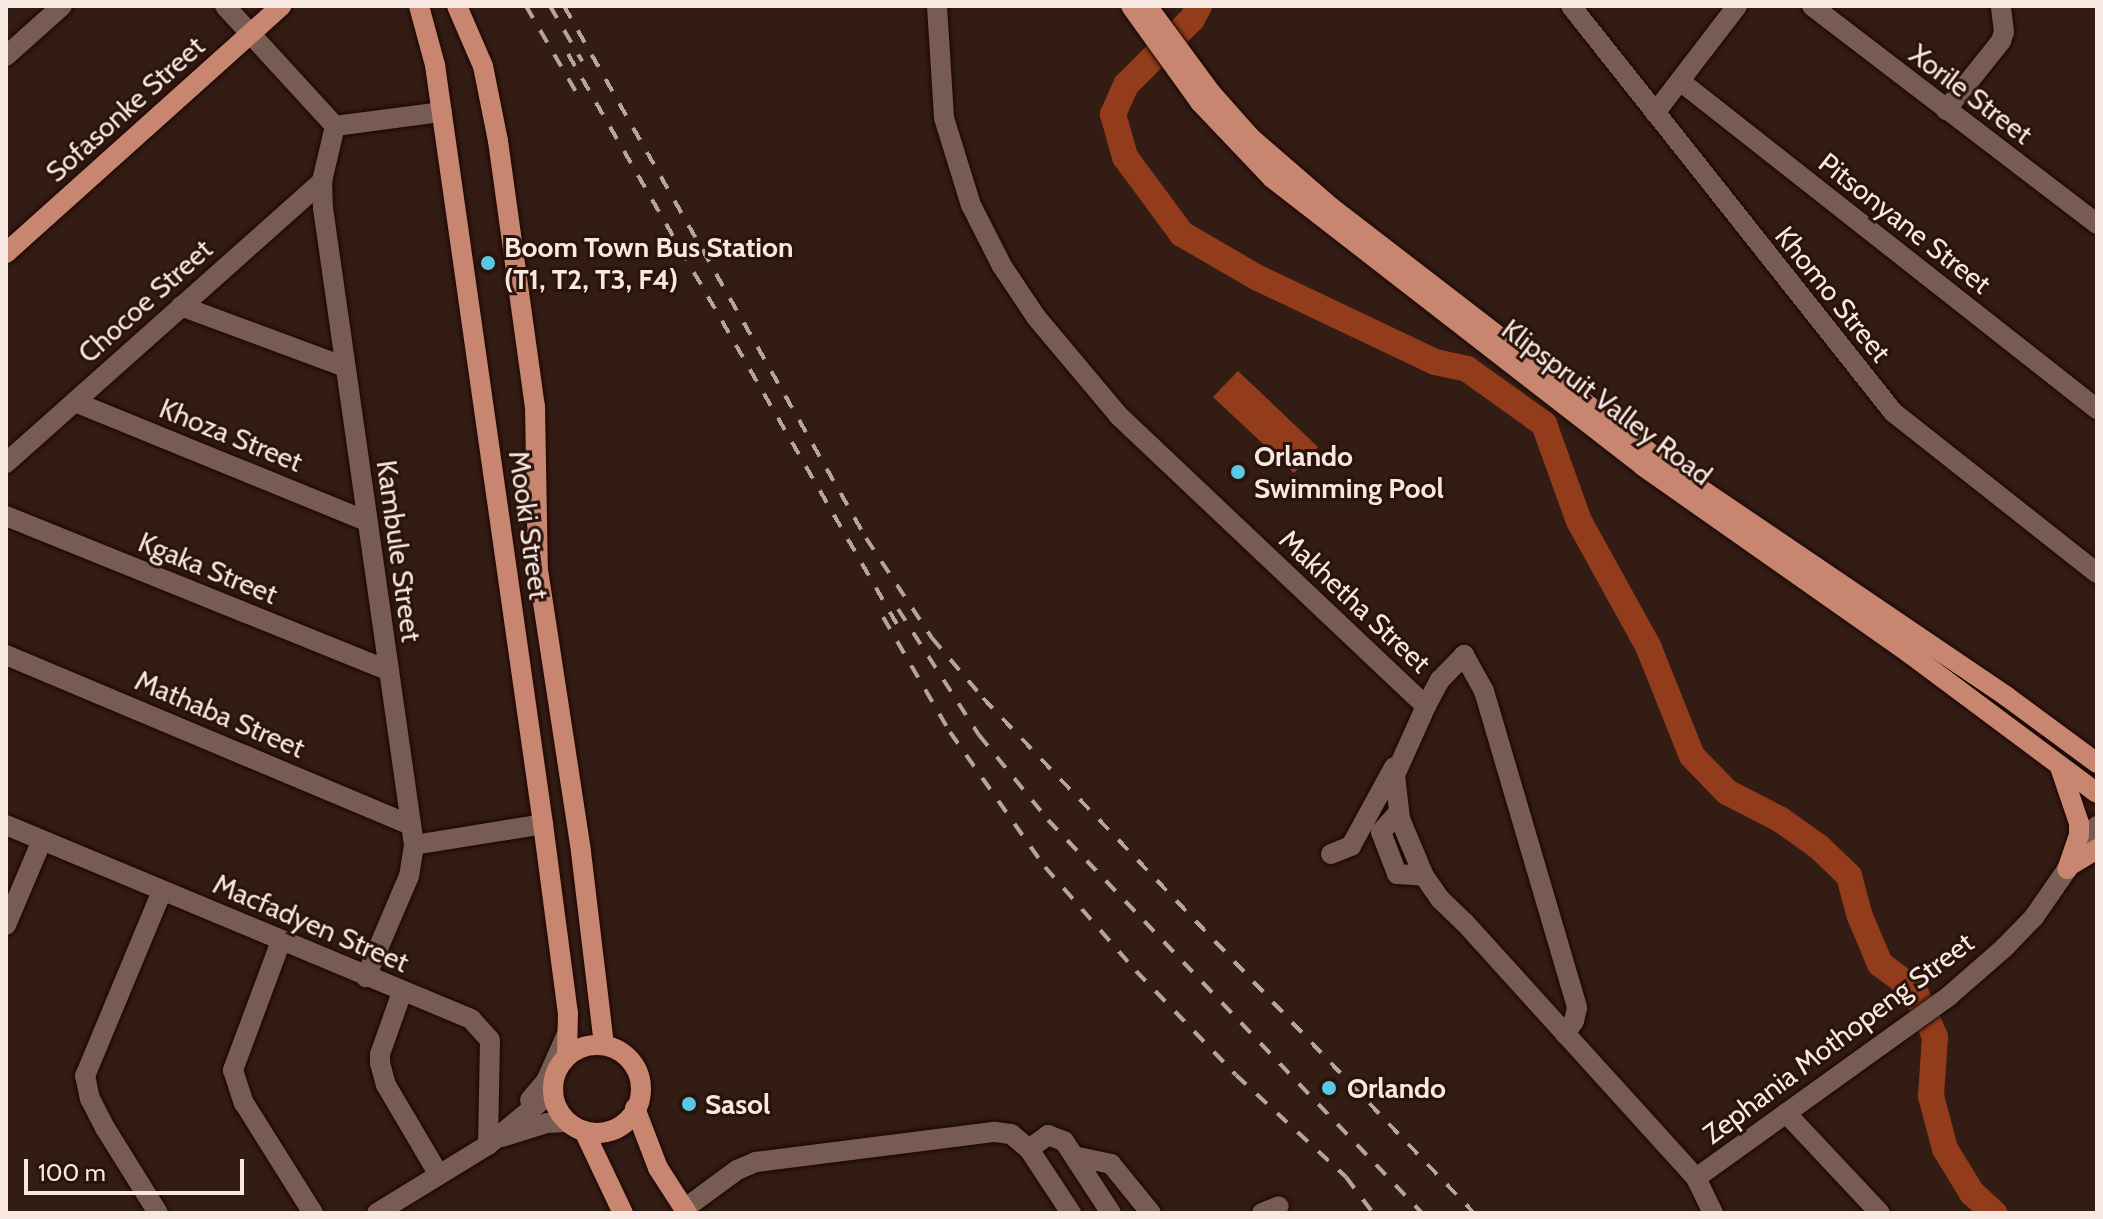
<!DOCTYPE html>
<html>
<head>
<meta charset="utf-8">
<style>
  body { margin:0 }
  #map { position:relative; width:2103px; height:1219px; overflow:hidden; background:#331c14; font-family:Cabin,sans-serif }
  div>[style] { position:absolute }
  .water>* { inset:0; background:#933c1c }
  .river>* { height:26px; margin:-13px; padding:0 13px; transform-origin:13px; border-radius:13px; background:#933c1c }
  .roads { filter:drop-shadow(0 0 2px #1a0602) drop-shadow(0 0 2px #1a0602) }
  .minor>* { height:20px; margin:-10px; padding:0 10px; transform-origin:10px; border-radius:10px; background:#785c53 }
  .major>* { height:20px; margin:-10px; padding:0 10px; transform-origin:10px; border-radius:10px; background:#c88670 }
  .major>.ring { margin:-10px; padding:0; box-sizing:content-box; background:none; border:20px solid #c88670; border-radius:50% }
  .rail>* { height:4px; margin-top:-2px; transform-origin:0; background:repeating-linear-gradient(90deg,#b7a49e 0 14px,transparent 0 28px) }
  .dots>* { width:22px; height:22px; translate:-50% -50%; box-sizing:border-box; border:4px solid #29130b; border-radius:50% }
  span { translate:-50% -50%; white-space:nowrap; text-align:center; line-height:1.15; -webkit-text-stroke:6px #29130b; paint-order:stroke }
  .street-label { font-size:28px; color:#f8e8e2 }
  .poi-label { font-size:28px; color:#f8e8e2; font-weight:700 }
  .left { translate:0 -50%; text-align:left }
  .frame { position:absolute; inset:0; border:8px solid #f8e8e2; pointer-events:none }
  .scale { position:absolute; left:24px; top:1159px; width:220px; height:36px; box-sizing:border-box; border:4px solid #f8e8e2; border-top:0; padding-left:10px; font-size:24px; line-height:28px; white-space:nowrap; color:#f8e8e2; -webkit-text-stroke:6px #29130b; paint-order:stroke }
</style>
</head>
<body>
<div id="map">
  <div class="water">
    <i style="clip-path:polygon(1238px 371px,1318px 447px,1294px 473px,1213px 397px)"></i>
  </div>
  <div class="river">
    <i style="left:1199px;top:6px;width:15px;rotate:118deg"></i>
    <i style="left:1192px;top:19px;width:93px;rotate:135deg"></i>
    <i style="left:1126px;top:85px;width:32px;rotate:114deg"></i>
    <i style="left:1113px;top:114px;width:45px;rotate:74.4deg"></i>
    <i style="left:1125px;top:157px;width:96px;rotate:53.5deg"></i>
    <i style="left:1182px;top:234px;width:88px;rotate:30.1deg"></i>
    <i style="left:1258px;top:278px;width:196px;rotate:25.4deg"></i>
    <i style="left:1435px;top:362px;width:33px;rotate:12deg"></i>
    <i style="left:1467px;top:369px;width:95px;rotate:35.5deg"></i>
    <i style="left:1544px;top:424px;width:103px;rotate:70.2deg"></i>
    <i style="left:1579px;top:521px;width:143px;rotate:61.1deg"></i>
    <i style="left:1648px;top:646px;width:118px;rotate:68.2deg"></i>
    <i style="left:1692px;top:756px;width:50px;rotate:45.8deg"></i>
    <i style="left:1727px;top:792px;width:61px;rotate:27.4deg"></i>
    <i style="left:1781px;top:820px;width:47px;rotate:35.4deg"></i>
    <i style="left:1819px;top:847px;width:42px;rotate:44deg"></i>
    <i style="left:1849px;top:876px;width:39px;rotate:75deg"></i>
    <i style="left:1859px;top:914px;width:54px;rotate:67.2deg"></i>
    <i style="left:1880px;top:964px;width:42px;rotate:36.3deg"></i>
    <i style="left:1914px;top:989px;width:52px;rotate:66.4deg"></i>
    <i style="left:1935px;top:1037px;width:59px;rotate:93.9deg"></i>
    <i style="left:1931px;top:1096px;width:55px;rotate:75.2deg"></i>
    <i style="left:1945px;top:1149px;width:52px;rotate:58.5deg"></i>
    <i style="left:1972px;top:1193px;width:30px;rotate:42deg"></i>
  </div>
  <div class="roads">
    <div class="minor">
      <i style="left:225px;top:6px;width:163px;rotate:47.5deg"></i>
      <i style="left:335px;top:126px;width:108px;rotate:-7.5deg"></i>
      <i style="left:937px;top:6px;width:112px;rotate:86.4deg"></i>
      <i style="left:944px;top:118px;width:91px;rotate:72.8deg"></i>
      <i style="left:971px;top:205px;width:68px;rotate:63.1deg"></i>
      <i style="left:1002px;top:266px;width:61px;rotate:56.3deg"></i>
      <i style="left:1036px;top:317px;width:129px;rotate:50deg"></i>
      <i style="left:1119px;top:416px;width:422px;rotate:43.4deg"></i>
      <i style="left:1426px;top:706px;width:76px;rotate:114.2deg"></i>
      <i style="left:1395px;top:775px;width:44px;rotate:83.5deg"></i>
      <i style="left:1400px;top:819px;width:62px;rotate:67.2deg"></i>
      <i style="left:1424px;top:876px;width:28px;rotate:55deg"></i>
      <i style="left:1440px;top:899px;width:35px;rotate:44deg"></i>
      <i style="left:1465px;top:923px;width:344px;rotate:47.8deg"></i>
      <i style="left:1696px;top:1178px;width:39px;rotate:64deg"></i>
      <i style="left:1571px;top:6px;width:518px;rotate:51.58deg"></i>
      <i style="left:1893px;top:412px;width:260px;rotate:38.3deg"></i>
      <i style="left:1812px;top:6px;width:359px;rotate:37.4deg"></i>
      <i style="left:6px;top:56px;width:75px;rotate:-41.8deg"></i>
      <i style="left:1680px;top:81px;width:531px;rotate:38.19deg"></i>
      <i style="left:1946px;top:110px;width:88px;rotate:-51.4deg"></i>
      <i style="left:2001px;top:41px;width:9px;rotate:-72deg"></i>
      <i style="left:2004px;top:32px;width:26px;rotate:-97deg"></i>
      <i style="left:1655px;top:113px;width:135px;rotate:-52.5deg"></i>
      <i style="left:335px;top:126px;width:57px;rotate:103.3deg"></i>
      <i style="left:322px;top:181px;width:27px;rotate:88deg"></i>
      <i style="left:323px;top:208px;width:643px;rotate:81.87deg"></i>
      <i style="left:414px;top:845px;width:31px;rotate:99deg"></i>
      <i style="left:409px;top:876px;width:110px;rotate:113.1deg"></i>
      <i style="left:181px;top:306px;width:175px;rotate:20.4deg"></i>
      <i style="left:75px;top:402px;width:314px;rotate:22.2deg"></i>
      <i style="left:6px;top:463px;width:424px;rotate:-41.7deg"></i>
      <i style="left:6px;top:516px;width:413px;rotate:22deg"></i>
      <i style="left:6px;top:655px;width:439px;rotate:22.8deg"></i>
      <i style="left:1426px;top:706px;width:30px;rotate:-62deg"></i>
      <i style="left:1440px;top:680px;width:35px;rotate:-46deg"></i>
      <i style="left:1464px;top:655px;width:41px;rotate:60.9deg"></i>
      <i style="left:1484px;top:691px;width:330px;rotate:73.6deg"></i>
      <i style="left:1577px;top:1008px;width:13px;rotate:103deg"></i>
      <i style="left:1574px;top:1021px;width:16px;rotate:125deg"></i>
      <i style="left:1399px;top:812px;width:27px;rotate:132deg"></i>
      <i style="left:1381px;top:832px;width:45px;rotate:69.1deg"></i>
      <i style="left:1397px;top:874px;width:27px;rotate:4deg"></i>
      <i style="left:6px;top:825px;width:504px;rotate:22.65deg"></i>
      <i style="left:471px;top:1019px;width:28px;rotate:48deg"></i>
      <i style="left:490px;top:1040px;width:105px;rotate:91.1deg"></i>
      <i style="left:414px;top:845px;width:131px;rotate:-9.2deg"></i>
      <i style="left:1331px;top:854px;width:22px;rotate:-22deg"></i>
      <i style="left:1351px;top:846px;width:90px;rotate:-61.4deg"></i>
      <i style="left:6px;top:925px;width:92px;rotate:-67deg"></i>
      <i style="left:281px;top:941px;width:138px;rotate:110.4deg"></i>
      <i style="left:233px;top:1070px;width:35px;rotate:72deg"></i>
      <i style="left:244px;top:1103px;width:130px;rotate:57.9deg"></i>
      <i style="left:402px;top:992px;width:66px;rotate:109.5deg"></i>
      <i style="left:380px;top:1054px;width:9px;rotate:90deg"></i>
      <i style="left:380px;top:1063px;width:23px;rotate:75deg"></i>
      <i style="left:386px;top:1085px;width:104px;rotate:59.5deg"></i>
      <i style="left:530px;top:1100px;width:25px;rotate:-50deg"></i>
      <i style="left:546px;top:1081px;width:51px;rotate:-65.9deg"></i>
      <i style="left:1786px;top:1113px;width:137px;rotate:46.8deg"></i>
      <i style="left:502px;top:1137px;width:47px;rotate:-17.3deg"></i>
      <i style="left:547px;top:1123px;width:20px;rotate:-3deg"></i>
      <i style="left:1029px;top:1149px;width:24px;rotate:-36deg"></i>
      <i style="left:1048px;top:1135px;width:17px;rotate:21deg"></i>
      <i style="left:1064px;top:1141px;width:86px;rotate:56.9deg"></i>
      <i style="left:1078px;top:1157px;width:34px;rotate:12deg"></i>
      <i style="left:1111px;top:1164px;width:63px;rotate:50.8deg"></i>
      <i style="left:1696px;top:1178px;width:312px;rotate:-35.7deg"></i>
      <i style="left:1949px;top:996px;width:73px;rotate:-41.1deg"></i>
      <i style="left:2004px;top:948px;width:43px;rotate:-45.9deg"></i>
      <i style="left:2034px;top:917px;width:111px;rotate:-55.3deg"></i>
      <i style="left:684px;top:1209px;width:66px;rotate:-36.3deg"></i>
      <i style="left:737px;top:1170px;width:21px;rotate:-23deg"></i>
      <i style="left:756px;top:1162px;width:241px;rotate:-7.2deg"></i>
      <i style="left:995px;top:1132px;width:16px;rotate:7deg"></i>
      <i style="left:1011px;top:1134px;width:23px;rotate:40deg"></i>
      <i style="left:1029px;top:1149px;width:77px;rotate:56.7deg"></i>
      <i style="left:158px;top:1213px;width:100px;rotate:-121.9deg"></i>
      <i style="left:105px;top:1128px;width:33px;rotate:-117deg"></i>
      <i style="left:90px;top:1099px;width:24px;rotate:-102deg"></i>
      <i style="left:85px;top:1076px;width:200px;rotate:-67.4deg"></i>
      <i style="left:377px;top:1213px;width:130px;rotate:-31.5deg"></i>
      <i style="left:488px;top:1145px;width:85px;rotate:-39.7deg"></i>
      <i style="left:1262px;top:1213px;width:18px;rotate:-22deg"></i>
    </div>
    <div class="major">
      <i style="left:419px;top:6px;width:61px;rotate:74.8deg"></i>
      <i style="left:435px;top:65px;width:767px;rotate:81.9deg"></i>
      <i style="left:543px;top:824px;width:191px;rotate:82.5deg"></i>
      <i style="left:568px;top:1013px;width:42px;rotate:91.4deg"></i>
      <i style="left:457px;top:6px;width:65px;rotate:66.6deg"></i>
      <i style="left:483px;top:66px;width:76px;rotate:78.7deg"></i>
      <i style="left:498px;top:141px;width:268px;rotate:82.1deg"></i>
      <i style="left:535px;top:406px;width:164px;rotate:89deg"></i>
      <i style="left:538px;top:570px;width:285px;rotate:81.3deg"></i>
      <i style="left:581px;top:852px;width:194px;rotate:83.2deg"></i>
      <i style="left:1131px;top:6px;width:118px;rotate:54.3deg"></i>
      <i style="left:1200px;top:102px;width:105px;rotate:46.5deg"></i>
      <i style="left:1272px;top:178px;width:470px;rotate:37.8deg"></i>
      <i style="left:1643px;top:466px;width:325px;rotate:35.1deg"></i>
      <i style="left:1909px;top:653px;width:234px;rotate:36.7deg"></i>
      <i style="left:1147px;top:6px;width:108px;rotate:53.7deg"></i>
      <i style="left:1211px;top:93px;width:59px;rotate:48.4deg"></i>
      <i style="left:1250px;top:137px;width:108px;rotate:40.9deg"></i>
      <i style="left:1332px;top:208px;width:428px;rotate:37.6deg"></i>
      <i style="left:1671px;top:469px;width:405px;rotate:34.1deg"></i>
      <i style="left:2006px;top:696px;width:113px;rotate:36.4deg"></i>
      <i style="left:6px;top:253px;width:370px;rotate:-41.9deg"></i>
      <i style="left:2060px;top:767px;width:59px;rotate:71.3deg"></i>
      <i style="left:2079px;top:823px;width:12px;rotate:90deg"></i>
      <i style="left:2079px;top:835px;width:36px;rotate:109deg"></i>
      <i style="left:2069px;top:866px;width:33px;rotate:-31deg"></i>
      <i class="ring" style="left:553px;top:1045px;width:68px;height:68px"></i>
      <i style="left:635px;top:1108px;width:64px;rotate:69deg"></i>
      <i style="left:658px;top:1168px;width:54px;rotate:57.2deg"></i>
      <i style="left:584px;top:1131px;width:91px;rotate:64.6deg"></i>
    </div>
  </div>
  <div class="rail">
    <i style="left:526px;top:6px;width:99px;rotate:59.8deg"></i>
    <i style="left:550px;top:6px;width:64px;rotate:59.8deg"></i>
    <i style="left:564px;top:6px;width:612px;rotate:60.42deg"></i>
    <i style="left:866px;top:538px;width:120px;rotate:56.6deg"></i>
    <i style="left:932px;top:638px;width:79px;rotate:49.6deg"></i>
    <i style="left:983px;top:698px;width:712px;rotate:46.37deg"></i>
    <i style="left:568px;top:54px;width:660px;rotate:60.02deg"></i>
    <i style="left:898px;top:609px;width:150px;rotate:57.3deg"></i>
    <i style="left:979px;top:735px;width:109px;rotate:50.9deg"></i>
    <i style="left:1048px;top:820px;width:543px;rotate:46.42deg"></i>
    <i style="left:883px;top:617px;width:133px;rotate:59.8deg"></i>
    <i style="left:950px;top:732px;width:165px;rotate:54.9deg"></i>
    <i style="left:1045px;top:867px;width:138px;rotate:48.8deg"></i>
    <i style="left:1136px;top:971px;width:144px;rotate:46.1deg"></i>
    <i style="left:1236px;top:1075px;width:150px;rotate:42.8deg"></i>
    <i style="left:1346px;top:1177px;width:45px;rotate:53.1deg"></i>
  </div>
  <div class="dots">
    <i style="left:488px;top:263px;background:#57c9e2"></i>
    <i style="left:1238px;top:472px;background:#57c9e2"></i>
    <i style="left:1329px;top:1088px;background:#57c9e2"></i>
    <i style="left:689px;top:1104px;background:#57c9e2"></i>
  </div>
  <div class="street-label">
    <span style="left:1971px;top:94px;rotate:37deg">Xorile Street</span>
    <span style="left:125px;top:109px;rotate:-42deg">Sofasonke Street</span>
    <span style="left:1905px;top:223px;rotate:38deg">Pitsonyane Street</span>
    <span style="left:1833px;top:294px;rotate:51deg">Khomo Street</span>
    <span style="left:145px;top:301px;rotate:-42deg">Chocoe Street</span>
    <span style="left:1607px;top:402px;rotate:37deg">Klipspruit Valley Road</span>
    <span style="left:231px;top:435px;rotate:22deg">Khoza Street</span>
    <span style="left:529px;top:525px;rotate:82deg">Mooki Street</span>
    <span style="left:399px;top:551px;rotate:82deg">Kambule Street</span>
    <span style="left:208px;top:568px;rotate:22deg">Kgaka Street</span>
    <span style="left:1355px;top:601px;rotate:43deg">Makhetha Street</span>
    <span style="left:220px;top:714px;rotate:23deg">Mathaba Street</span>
    <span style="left:311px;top:923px;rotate:23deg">Macfadyen Street</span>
    <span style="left:1838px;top:1038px;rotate:-37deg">Zephania Mothopeng Street</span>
  </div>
  <div class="poi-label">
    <span class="left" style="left:504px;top:263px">Boom Town Bus Station<br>(T1, T2, T3, F4)</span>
    <span class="left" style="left:1254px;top:472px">Orlando<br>Swimming Pool</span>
    <span class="left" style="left:1347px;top:1088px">Orlando</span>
    <span class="left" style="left:705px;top:1104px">Sasol</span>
  </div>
  <div class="frame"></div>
  <div class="scale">100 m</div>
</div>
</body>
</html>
